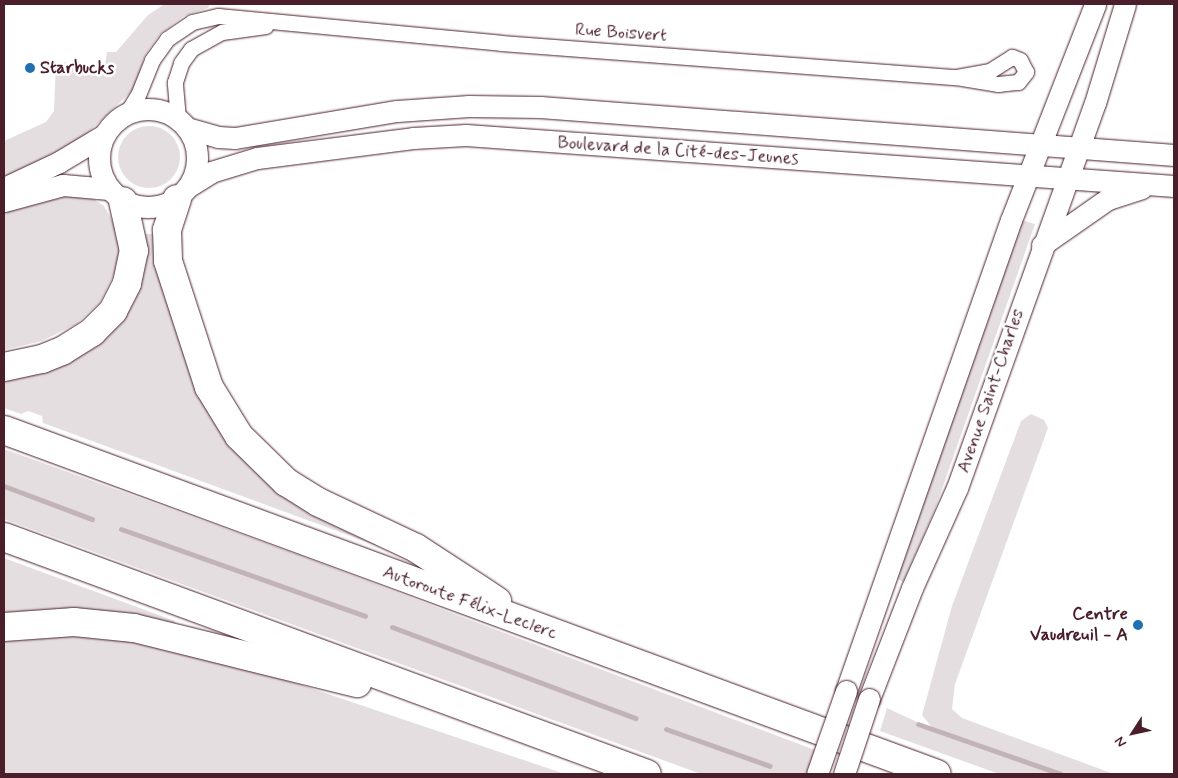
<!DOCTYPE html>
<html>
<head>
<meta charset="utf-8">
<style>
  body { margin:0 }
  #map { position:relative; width:1178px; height:778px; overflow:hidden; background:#fff; font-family:Mynerve,sans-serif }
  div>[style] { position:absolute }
  .green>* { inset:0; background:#e5dee0 }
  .round { border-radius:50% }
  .stream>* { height:5px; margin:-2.5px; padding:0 2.5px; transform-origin:2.5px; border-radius:2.5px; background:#c1b3b6 }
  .roads { filter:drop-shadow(0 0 1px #4a1f2b) drop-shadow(0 0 1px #4a1f2b) }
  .street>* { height:15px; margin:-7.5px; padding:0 7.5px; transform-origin:7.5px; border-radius:7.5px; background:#fff }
  .secondary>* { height:21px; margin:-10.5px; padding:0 10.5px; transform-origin:10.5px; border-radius:10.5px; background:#fff }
  .secondary>.ring { margin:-10.5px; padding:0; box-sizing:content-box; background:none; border:21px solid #fff; border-radius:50% }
  .highway>* { height:28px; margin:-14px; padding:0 14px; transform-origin:14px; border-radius:14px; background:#fff }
  .bridges { filter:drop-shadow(0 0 1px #4a1f2b) drop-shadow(0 0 1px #4a1f2b) }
  .secondary-bridge>* { height:21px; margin:-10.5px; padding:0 10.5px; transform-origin:10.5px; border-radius:10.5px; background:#fff }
  .dots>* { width:14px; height:14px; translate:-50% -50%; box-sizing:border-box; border:2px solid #fff; border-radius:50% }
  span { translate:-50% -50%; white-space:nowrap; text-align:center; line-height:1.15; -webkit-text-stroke:5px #fff; paint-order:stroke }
  .street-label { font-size:18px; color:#4a1f2b }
  .poi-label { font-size:18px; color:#4a1f2b; font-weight:700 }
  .left { translate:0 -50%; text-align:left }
  .right { translate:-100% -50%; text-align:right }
  .frame { position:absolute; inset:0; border:5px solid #4a1f2b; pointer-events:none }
  .north { position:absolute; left:1108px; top:708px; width:50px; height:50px; -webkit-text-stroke:4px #fff; paint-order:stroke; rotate:235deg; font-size:14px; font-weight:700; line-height:20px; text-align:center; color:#4a1f2b }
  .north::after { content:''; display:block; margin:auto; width:18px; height:22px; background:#4a1f2b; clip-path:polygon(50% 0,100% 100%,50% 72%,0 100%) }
</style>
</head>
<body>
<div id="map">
  <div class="green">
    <i style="clip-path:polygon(165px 4px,210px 4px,208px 8px,184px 16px,160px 34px,145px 55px,135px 88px,76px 144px,4px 177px,4px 141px,46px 122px,54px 111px,56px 62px,105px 65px,107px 52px,116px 52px,148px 15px)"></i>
    <i class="round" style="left:118px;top:126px;width:62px;height:62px"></i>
    <i style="clip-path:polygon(64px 192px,89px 196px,104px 206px,118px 231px,120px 262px,100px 302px,76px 324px,42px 341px,4px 350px,4px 210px)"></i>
    <i style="clip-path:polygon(1021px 220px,1035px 224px,935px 509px,903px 582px,895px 577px)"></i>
    <i style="clip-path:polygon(145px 234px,157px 234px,206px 401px,381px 539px,378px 546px,43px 423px,42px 416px,28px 411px,21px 414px,4px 408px,4px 378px,66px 361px,146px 244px)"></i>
    <i style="clip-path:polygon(1031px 414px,1044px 420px,1048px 428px,955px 684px,952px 709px,962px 718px,1114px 774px,999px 774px,880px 731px,887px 708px,934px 730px,922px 715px,952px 606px,1021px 421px)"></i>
    <i style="clip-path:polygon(4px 449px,301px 556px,815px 750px,807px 774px,701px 774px,4px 519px)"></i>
    <i style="clip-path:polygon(4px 558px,175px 621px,174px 627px,4px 619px)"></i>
    <i style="clip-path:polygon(44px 633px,132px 639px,260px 671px,565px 774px,4px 774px,4px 637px)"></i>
  </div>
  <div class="stream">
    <i style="left:4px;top:486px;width:94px;rotate:20.6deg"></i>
    <i style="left:121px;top:529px;width:259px;rotate:19.6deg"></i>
    <i style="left:392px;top:627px;width:260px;rotate:20.5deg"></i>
    <i style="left:918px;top:724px;width:151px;rotate:19.3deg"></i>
    <i style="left:666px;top:729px;width:110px;rotate:19.6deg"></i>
  </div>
  <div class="roads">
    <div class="street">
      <i style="left:126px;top:114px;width:22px;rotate:-58deg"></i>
      <i style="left:138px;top:95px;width:38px;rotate:-68deg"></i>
      <i style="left:152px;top:60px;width:26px;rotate:-54deg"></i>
      <i style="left:167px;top:39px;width:30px;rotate:-34deg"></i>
      <i style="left:192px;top:22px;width:27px;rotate:-13deg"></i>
      <i style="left:218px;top:16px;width:284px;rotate:5.4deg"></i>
      <i style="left:501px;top:43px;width:456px;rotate:4.3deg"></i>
      <i style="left:956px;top:77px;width:43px;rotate:9.5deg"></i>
      <i style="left:998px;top:84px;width:20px;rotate:-6deg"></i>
      <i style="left:1018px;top:82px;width:13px;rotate:-51deg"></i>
      <i style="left:1026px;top:72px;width:13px;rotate:-117deg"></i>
      <i style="left:1020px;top:60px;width:9px;rotate:-159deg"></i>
      <i style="left:1012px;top:57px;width:26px;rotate:148deg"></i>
      <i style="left:990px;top:71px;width:35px;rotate:170deg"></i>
      <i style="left:178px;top:119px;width:37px;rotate:-95deg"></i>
      <i style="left:175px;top:82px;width:20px;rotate:-72deg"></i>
      <i style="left:181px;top:63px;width:17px;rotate:-54deg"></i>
      <i style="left:191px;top:49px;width:35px;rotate:-29deg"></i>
      <i style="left:222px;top:32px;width:44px;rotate:-7.8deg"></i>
    </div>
    <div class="secondary">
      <i class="ring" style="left:99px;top:109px;width:77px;height:77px"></i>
      <i style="left:187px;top:128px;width:32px;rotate:16deg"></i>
      <i style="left:218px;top:137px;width:17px;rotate:3deg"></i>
      <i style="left:235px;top:138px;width:164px;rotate:-9.5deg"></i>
      <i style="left:397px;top:111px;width:72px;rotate:-4deg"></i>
      <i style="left:469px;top:106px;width:71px;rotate:0.8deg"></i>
      <i style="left:540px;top:107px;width:636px;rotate:4.33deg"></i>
      <i style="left:189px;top:186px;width:26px;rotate:-32deg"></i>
      <i style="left:211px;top:172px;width:48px;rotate:-16.9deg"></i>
      <i style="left:257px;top:158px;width:157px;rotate:-7.3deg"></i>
      <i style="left:413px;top:138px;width:53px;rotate:-3.2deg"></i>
      <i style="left:466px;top:135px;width:710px;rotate:4.12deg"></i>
      <i style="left:4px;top:188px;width:61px;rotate:-25.3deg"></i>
      <i style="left:59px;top:162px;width:52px;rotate:-31deg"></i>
      <i style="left:4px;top:201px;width:61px;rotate:-15.2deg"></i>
      <i style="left:63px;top:185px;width:46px;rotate:5deg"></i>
      <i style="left:1042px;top:245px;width:80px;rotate:-34.9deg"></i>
      <i style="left:1108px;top:199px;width:35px;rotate:-18deg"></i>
      <i style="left:846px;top:691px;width:499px;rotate:-70.7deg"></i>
      <i style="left:1011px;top:220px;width:232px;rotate:-68.7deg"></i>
      <i style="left:869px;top:699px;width:119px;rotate:-68.8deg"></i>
      <i style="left:912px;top:588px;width:110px;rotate:-65.8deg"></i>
      <i style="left:957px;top:488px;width:409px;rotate:-70.3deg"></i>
      <i style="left:1095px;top:103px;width:103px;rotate:-73.1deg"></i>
    </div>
    <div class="highway">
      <i style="left:177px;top:199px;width:33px;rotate:108deg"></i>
      <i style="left:167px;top:230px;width:31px;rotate:88deg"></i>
      <i style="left:168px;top:261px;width:133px;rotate:72deg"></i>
      <i style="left:209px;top:387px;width:57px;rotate:58.5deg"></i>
      <i style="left:239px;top:436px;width:66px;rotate:44.4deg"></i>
      <i style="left:286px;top:482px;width:38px;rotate:32deg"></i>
      <i style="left:318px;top:502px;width:108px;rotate:25.1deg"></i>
      <i style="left:416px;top:548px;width:97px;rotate:33.2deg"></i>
      <i style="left:4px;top:367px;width:39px;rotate:-12deg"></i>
      <i style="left:42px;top:359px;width:22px;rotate:-22deg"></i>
      <i style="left:62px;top:351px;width:36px;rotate:-32deg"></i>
      <i style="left:92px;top:332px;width:30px;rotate:-45deg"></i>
      <i style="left:113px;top:311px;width:31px;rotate:-63deg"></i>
      <i style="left:127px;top:283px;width:33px;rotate:-78deg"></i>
      <i style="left:134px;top:251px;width:51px;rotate:-102.4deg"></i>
      <i style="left:4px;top:430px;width:994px;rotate:20.24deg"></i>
      <i style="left:4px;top:537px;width:685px;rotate:20.23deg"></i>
      <i style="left:4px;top:627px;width:70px;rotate:-4.1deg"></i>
      <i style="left:74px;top:622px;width:60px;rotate:5.7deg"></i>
      <i style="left:134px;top:628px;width:230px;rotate:13.9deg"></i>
    </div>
  </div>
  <div class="bridges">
    <div class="secondary-bridge">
      <i style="left:817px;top:774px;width:88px;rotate:-70.7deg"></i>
      <i style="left:844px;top:774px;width:79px;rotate:-71.6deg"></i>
    </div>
  </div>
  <div class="dots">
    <i style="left:30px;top:68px;background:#1f6fb2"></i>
    <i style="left:1138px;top:625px;background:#1f6fb2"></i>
  </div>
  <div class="street-label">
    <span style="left:621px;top:33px;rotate:4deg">Rue Boisvert</span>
    <span style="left:678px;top:151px;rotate:4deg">Boulevard de la Cité-des-Jeunes</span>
    <span style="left:991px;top:391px;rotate:-71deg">Avenue Saint-Charles</span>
    <span style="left:470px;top:603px;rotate:20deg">Autoroute Félix-Leclerc</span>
  </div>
  <div class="poi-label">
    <span class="left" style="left:40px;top:68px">Starbucks</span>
    <span class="right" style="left:1128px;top:625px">Centre<br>Vaudreuil - A</span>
  </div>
  <div class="frame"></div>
  <div class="north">N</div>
</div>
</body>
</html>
